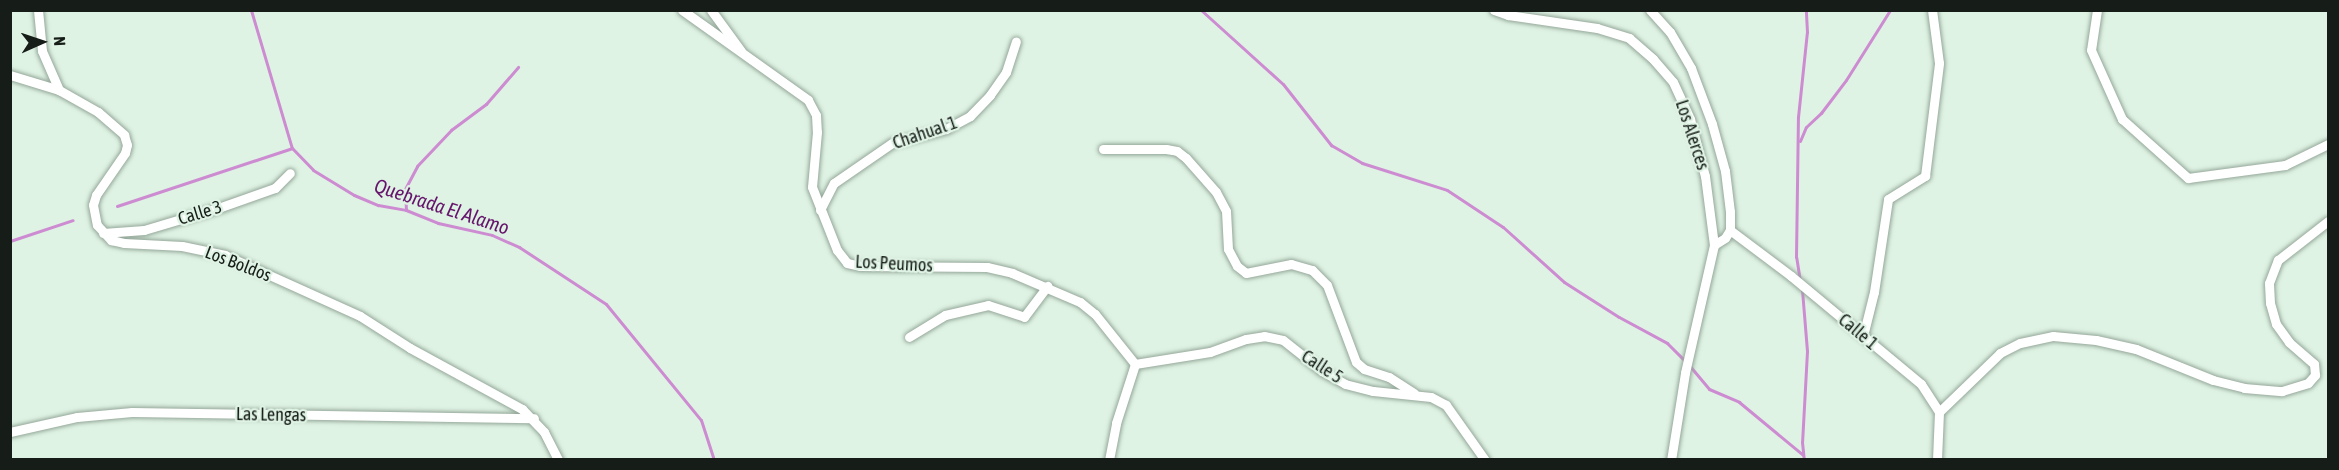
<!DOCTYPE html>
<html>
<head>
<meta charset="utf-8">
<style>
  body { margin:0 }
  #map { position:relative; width:2339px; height:470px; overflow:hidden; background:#dff3e4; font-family:"Asap Condensed",sans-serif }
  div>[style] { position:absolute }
  .stream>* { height:3px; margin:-1.5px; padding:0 1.5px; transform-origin:1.5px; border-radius:1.5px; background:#cd8bd1 }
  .roads { filter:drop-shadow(0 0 2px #94a799) drop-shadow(0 0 2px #94a799) }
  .street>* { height:9px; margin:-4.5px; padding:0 4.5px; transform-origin:4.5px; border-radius:4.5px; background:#fff }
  span { translate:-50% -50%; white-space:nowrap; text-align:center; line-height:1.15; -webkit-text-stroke:4.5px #dff3e4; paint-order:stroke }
  .street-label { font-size:18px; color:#161d18 }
  .water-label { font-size:20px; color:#66146c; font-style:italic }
  .frame { position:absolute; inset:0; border:12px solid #161d18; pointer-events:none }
  .north { position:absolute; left:12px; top:12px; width:60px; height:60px; -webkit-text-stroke:4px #dff3e4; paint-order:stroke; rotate:87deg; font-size:16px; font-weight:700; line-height:24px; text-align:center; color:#161d18 }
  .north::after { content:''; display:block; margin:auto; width:21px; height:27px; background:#161d18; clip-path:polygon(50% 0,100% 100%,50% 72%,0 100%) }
</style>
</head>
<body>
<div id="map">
  <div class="stream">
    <i style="left:251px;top:10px;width:144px;rotate:73.5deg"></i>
    <i style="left:292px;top:148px;width:30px;rotate:46deg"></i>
    <i style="left:313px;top:170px;width:48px;rotate:31.4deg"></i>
    <i style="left:354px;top:195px;width:26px;rotate:23deg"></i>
    <i style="left:378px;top:205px;width:28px;rotate:10deg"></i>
    <i style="left:406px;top:210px;width:35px;rotate:22deg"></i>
    <i style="left:438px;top:223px;width:55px;rotate:12.5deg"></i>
    <i style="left:492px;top:235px;width:30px;rotate:24deg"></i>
    <i style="left:519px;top:247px;width:104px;rotate:33.2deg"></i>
    <i style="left:606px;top:304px;width:150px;rotate:50.7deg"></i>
    <i style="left:701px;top:420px;width:42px;rotate:72deg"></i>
    <i style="left:1201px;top:10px;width:110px;rotate:42.1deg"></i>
    <i style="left:1283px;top:84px;width:78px;rotate:51.8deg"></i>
    <i style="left:1331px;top:145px;width:36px;rotate:30deg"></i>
    <i style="left:1362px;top:163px;width:89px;rotate:17.6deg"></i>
    <i style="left:1447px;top:190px;width:67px;rotate:33.5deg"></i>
    <i style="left:1503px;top:227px;width:82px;rotate:42deg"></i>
    <i style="left:1564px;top:282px;width:65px;rotate:32.5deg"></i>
    <i style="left:1619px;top:317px;width:55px;rotate:28.4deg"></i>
    <i style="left:1667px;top:343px;width:25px;rotate:45deg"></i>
    <i style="left:1800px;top:141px;width:15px;rotate:-67deg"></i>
    <i style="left:1806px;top:127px;width:21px;rotate:-43deg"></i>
    <i style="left:1821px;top:113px;width:41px;rotate:-52.9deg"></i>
    <i style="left:1846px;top:80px;width:83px;rotate:-57.8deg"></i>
    <i style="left:117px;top:206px;width:184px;rotate:-18.3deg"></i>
    <i style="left:406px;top:210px;width:21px;rotate:-93deg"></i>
    <i style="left:405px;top:189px;width:26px;rotate:-62deg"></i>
    <i style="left:417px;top:166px;width:50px;rotate:-46.6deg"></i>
    <i style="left:451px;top:130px;width:44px;rotate:-36.6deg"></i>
    <i style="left:486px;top:104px;width:49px;rotate:-49.1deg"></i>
    <i style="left:10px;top:241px;width:66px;rotate:-18.4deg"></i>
    <i style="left:1800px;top:281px;width:24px;rotate:-99deg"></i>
    <i style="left:1796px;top:257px;width:140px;rotate:-89.2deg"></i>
    <i style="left:1798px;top:117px;width:85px;rotate:-84deg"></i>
    <i style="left:1807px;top:32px;width:22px;rotate:-93deg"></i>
    <i style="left:1802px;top:290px;width:61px;rotate:85.3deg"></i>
    <i style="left:1807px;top:351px;width:91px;rotate:93.1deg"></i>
    <i style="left:1802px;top:442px;width:18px;rotate:84deg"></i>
    <i style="left:1689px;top:365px;width:31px;rotate:50deg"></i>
    <i style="left:1709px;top:389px;width:33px;rotate:23deg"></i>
    <i style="left:1739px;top:402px;width:83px;rotate:39.6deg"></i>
  </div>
  <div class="roads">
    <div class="street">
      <i style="left:38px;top:10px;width:41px;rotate:84.4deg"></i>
      <i style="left:42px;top:51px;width:43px;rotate:66.4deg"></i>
      <i style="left:682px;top:10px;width:155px;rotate:35.5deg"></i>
      <i style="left:808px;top:100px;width:17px;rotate:62deg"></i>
      <i style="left:816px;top:115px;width:17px;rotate:87deg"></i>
      <i style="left:817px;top:132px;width:55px;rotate:95.2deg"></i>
      <i style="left:812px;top:187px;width:68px;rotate:68.4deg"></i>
      <i style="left:837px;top:250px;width:16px;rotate:52deg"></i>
      <i style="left:847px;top:263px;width:13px;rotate:13deg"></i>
      <i style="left:860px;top:266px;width:127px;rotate:0.5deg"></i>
      <i style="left:987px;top:267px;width:26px;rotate:13deg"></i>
      <i style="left:1012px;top:273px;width:74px;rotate:23.1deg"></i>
      <i style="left:1080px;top:302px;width:19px;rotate:39deg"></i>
      <i style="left:1095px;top:314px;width:64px;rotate:51.3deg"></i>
      <i style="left:711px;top:10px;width:51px;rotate:53.8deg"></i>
      <i style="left:1494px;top:10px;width:15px;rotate:20deg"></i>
      <i style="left:1508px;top:15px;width:90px;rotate:8.3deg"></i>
      <i style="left:1597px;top:28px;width:34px;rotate:17deg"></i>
      <i style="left:1629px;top:38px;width:32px;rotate:41deg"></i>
      <i style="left:1653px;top:59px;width:30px;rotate:49deg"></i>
      <i style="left:1673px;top:82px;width:41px;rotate:65.3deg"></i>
      <i style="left:1690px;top:119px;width:59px;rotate:75.3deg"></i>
      <i style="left:1705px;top:176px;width:70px;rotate:82.6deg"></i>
      <i style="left:1714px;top:245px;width:131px;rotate:102.8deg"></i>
      <i style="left:1685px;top:373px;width:88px;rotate:99.1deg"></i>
      <i style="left:1650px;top:10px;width:30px;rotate:48deg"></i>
      <i style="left:1670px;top:32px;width:42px;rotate:59.7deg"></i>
      <i style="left:1691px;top:68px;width:60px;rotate:69.4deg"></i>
      <i style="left:1712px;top:124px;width:49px;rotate:74.5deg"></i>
      <i style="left:1725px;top:171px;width:41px;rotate:83deg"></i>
      <i style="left:1730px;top:212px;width:18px;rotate:90deg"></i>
      <i style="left:1730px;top:230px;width:9px;rotate:122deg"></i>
      <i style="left:1725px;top:238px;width:13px;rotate:148deg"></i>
      <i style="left:2097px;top:10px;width:40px;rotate:98.5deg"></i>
      <i style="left:2091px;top:50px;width:76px;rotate:65.8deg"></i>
      <i style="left:2122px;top:119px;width:89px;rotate:41.8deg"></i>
      <i style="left:2188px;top:178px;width:98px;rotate:-7.6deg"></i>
      <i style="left:2285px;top:165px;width:48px;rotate:-26deg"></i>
      <i style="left:10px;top:75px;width:51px;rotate:17deg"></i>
      <i style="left:59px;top:90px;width:45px;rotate:29.4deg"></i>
      <i style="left:98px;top:112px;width:35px;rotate:41deg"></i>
      <i style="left:124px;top:135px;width:10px;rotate:73deg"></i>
      <i style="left:127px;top:145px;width:8px;rotate:104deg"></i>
      <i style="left:125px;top:153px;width:51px;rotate:124.6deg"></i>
      <i style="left:96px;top:195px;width:10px;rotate:107deg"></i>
      <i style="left:93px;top:205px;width:20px;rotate:79deg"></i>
      <i style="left:97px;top:225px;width:21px;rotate:47deg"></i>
      <i style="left:111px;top:240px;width:13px;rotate:13deg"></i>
      <i style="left:124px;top:243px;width:58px;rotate:3deg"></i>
      <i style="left:182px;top:246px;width:44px;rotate:11.8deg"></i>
      <i style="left:225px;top:255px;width:148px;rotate:24.3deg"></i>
      <i style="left:360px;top:316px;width:59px;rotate:32.6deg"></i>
      <i style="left:410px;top:348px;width:128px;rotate:28.6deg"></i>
      <i style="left:522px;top:409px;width:32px;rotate:46deg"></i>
      <i style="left:544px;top:432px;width:31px;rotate:63deg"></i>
      <i style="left:1103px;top:149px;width:63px"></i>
      <i style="left:1166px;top:149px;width:11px;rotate:10deg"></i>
      <i style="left:1177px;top:151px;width:11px;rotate:38deg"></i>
      <i style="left:1186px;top:158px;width:45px;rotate:48.6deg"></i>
      <i style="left:1216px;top:192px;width:21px;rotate:62deg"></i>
      <i style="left:1226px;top:211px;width:38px;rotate:87deg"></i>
      <i style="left:1228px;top:249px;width:19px;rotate:62deg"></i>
      <i style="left:1237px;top:266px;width:11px;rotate:38deg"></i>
      <i style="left:1246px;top:273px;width:46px;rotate:-11.3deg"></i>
      <i style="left:1291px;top:264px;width:22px;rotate:16deg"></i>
      <i style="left:1312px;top:270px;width:21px;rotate:45deg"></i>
      <i style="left:1327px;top:285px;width:82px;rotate:69.4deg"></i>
      <i style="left:1356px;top:362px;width:11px;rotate:41deg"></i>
      <i style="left:1364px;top:369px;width:26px;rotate:18deg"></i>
      <i style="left:1389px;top:377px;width:30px;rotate:33deg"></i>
      <i style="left:820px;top:210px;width:30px;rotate:-63deg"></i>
      <i style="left:834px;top:183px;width:70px;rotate:-34.6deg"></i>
      <i style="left:892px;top:143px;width:56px;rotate:-14.5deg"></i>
      <i style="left:946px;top:129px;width:27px;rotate:-28deg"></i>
      <i style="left:970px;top:116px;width:29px;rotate:-46deg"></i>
      <i style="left:990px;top:95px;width:28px;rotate:-55deg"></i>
      <i style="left:1006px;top:72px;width:32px;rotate:-72deg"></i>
      <i style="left:1730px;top:230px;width:76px;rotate:37deg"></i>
      <i style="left:1791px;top:276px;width:169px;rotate:39.7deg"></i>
      <i style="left:1921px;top:384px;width:33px;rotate:57deg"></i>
      <i style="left:1939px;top:412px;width:48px;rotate:92.4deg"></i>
      <i style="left:103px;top:233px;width:41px;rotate:-4.2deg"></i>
      <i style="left:144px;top:230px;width:80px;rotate:-16.6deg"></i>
      <i style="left:221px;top:207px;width:57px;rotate:-19.4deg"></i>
      <i style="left:275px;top:188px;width:21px;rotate:-45deg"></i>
      <i style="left:1863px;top:336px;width:45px;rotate:-76deg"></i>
      <i style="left:1874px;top:292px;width:94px;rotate:-81.4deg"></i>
      <i style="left:1888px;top:199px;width:44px;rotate:-31.9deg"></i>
      <i style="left:1925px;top:176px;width:114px;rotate:-82.9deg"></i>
      <i style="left:1939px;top:63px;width:53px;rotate:-97.5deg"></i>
      <i style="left:909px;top:337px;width:42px;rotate:-31.4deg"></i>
      <i style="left:945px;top:315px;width:44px;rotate:-13.1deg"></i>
      <i style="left:988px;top:305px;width:38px;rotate:18deg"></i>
      <i style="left:1024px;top:317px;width:39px;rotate:-53deg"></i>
      <i style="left:1135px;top:364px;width:76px;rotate:-9.1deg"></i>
      <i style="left:1210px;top:352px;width:38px;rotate:-20deg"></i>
      <i style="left:1246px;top:339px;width:18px;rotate:-9deg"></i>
      <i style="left:1264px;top:336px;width:19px;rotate:12deg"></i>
      <i style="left:1283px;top:340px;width:50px;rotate:38.5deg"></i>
      <i style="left:1322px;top:371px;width:26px;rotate:29deg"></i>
      <i style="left:1345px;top:384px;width:29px;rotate:14deg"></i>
      <i style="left:1373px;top:391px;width:58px;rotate:5.9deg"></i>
      <i style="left:1431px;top:397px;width:17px;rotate:28deg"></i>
      <i style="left:1446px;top:405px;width:67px;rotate:54.7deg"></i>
      <i style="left:1939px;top:412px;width:85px;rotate:-44deg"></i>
      <i style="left:2000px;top:353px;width:22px;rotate:-27deg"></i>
      <i style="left:2020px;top:343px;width:34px;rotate:-12deg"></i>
      <i style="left:2053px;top:336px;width:43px;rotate:5.3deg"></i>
      <i style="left:2096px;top:340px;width:41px;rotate:12.7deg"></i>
      <i style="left:2136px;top:349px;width:83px;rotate:21.9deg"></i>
      <i style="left:2213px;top:380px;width:32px;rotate:14deg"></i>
      <i style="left:2244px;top:388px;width:38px;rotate:5deg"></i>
      <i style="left:2282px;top:391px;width:27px;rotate:-17deg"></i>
      <i style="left:2308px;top:383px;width:11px;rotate:-49deg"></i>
      <i style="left:2315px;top:375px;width:11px;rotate:-95deg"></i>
      <i style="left:2314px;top:364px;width:33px;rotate:-139deg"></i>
      <i style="left:2289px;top:342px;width:22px;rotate:-126deg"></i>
      <i style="left:2276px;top:324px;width:22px;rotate:-106deg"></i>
      <i style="left:2270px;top:303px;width:20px;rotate:-93deg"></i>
      <i style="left:2269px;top:283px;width:25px;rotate:-69deg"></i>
      <i style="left:2278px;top:260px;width:63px;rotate:-38deg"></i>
      <i style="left:10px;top:432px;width:69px;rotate:-12.6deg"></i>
      <i style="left:77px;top:417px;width:55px;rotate:-5.2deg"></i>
      <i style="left:132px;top:412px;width:402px;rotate:0.9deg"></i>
      <i style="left:1109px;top:460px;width:38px;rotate:-79deg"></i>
      <i style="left:1116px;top:423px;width:62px;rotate:-72.1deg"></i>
    </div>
  </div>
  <div class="street-label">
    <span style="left:925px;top:133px;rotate:-19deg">Chahual 1</span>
    <span style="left:1692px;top:135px;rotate:72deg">Los Alerces</span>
    <span style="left:200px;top:213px;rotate:-17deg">Calle 3</span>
    <span style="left:238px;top:264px;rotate:21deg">Los Boldos</span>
    <span style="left:894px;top:264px;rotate:3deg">Los Peumos</span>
    <span style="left:1858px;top:332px;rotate:40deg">Calle 1</span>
    <span style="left:1322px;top:367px;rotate:33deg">Calle 5</span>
    <span style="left:271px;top:415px;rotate:1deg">Las Lengas</span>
  </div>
  <div class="water-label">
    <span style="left:442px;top:206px;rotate:18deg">Quebrada El Alamo</span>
  </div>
  <div class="frame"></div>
  <div class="north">N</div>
</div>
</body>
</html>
